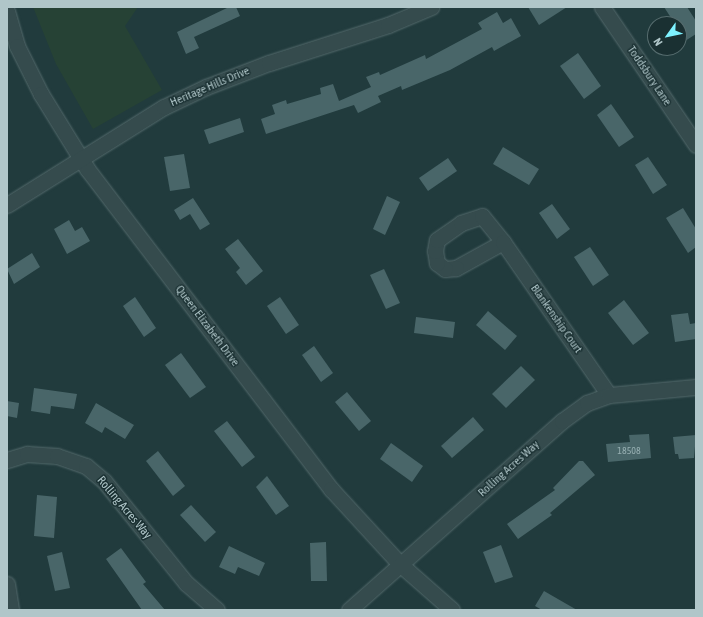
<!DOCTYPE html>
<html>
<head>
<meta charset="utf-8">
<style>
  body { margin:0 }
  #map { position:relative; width:703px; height:617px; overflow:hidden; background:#213b3d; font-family:"Asap Condensed",sans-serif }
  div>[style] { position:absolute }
  .green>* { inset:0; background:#264235 }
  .building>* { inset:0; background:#496669 }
  .roads { filter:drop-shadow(0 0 1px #53696b) drop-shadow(0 0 1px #53696b) }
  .street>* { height:15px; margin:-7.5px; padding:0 7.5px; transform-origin:7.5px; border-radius:7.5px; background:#354b4d }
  span { translate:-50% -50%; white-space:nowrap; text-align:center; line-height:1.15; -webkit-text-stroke:3px #1a3032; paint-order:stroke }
  .number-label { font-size:10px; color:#96aeb1 }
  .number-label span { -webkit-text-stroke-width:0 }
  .street-label { font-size:12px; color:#b0c6c9 }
  .frame { position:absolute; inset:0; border:8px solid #b0c6c9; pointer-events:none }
  .north { position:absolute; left:647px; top:16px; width:40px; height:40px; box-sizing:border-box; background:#1a3032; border:1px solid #566c6e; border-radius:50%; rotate:237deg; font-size:11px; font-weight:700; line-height:16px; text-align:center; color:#b0c6c9 }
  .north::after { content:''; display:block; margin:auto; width:14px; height:18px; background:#7ef2ff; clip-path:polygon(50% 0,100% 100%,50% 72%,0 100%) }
</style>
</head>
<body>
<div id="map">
  <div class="green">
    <i style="clip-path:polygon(33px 7px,138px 7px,125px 26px,162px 90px,93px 129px,56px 64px)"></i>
  </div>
  <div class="building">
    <i style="clip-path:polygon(229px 7px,236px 7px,240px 16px,194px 37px,199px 48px,186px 54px,177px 32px)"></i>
    <i style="clip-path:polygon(528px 7px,567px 7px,539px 25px)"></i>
    <i style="clip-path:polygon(664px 7px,687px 7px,696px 21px,696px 34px,685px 41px,679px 31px,679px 24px,675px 24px)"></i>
    <i style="clip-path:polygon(497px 12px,503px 23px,511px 18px,521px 36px,494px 51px,492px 47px,450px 70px,402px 90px,401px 86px,378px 96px,381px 102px,358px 113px,354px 105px,266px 134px,261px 119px,275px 114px,272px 105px,286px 100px,287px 104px,321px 94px,320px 88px,333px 84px,339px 101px,371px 87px,366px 77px,379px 72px,380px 75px,425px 55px,426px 59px,482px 29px,478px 23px)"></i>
    <i style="clip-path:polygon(578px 53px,601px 86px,584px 99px,560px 66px)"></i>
    <i style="clip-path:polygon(611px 104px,634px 137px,619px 147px,597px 115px)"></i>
    <i style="clip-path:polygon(240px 118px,244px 132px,209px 144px,204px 130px)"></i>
    <i style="clip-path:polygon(503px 147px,539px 169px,529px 185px,493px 164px)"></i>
    <i style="clip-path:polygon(184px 154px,190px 188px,170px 191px,164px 157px)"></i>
    <i style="clip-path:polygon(648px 157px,667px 185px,653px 194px,635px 165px)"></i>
    <i style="clip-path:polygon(448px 158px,457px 171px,428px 191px,419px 178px)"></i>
    <i style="clip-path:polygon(387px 196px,400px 202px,385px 235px,373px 229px)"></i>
    <i style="clip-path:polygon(193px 198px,210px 224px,200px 230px,190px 214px,180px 220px,174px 210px)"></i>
    <i style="clip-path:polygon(552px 204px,570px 229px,557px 239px,539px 213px)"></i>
    <i style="clip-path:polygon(683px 208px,696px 229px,696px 247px,688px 253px,666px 218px)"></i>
    <i style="clip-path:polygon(69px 220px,75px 231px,82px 227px,90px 241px,67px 254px,54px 229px)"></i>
    <i style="clip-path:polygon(238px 239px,263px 271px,246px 285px,236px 272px,240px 268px,225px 249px)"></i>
    <i style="clip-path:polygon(590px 247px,609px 275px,593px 286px,574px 257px)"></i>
    <i style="clip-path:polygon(32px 253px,40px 267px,14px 284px,7px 269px)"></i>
    <i style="clip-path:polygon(384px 269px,400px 303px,386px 309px,370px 275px)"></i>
    <i style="clip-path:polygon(135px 297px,156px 328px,144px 337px,123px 306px)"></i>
    <i style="clip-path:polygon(280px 297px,299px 325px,286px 334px,267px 306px)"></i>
    <i style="clip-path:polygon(624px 300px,649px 333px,633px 345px,608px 313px)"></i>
    <i style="clip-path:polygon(488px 311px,517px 336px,505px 350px,476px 325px)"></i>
    <i style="clip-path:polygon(688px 313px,690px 324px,696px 323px,696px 339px,675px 342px,671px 315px)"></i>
    <i style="clip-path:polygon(416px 317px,455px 322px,453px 338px,414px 333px)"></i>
    <i style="clip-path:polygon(314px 346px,333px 373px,321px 382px,302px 355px)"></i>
    <i style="clip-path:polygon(181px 353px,206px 387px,190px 398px,165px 365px)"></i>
    <i style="clip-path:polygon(521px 366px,535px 380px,506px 408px,492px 394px)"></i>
    <i style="clip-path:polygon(34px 388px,77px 394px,74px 409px,51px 406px,50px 414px,31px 411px)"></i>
    <i style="clip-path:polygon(347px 392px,371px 421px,359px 431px,335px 402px)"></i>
    <i style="clip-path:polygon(7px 401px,19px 403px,17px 418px,7px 416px)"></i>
    <i style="clip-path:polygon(96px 403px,134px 425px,125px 439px,105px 427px,102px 433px,85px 423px)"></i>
    <i style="clip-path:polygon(473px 417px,484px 430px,452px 458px,441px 446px)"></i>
    <i style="clip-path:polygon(227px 421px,255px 457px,242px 467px,214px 431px)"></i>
    <i style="clip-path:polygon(649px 434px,651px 458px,608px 462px,606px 444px,630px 442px,629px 435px)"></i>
    <i style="clip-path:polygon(696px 435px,694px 458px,679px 459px,678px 454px,675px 454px,673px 437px)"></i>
    <i style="clip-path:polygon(391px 443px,423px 466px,412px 482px,380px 459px)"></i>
    <i style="clip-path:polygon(158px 451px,185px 486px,173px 496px,146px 461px)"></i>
    <i style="clip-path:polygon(579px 461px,583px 461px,595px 475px,550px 513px,552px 515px,518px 539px,507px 524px,555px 490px,553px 488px)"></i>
    <i style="clip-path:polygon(267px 476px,289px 506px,276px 515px,256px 487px)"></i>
    <i style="clip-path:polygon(37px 495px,57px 497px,54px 538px,34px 536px)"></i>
    <i style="clip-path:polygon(191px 505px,216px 532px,205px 542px,180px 515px)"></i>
    <i style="clip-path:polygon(326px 542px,327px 581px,311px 581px,310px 543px)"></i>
    <i style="clip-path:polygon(501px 545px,513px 577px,495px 583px,483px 552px)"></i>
    <i style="clip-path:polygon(229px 546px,265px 563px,259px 576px,238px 567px,235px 574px,219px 567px)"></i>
    <i style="clip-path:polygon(121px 548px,146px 582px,143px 584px,165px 610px,142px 610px,106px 559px)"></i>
    <i style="clip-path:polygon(62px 552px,70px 588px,55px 591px,47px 556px)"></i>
    <i style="clip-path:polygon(544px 591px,577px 610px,542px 610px,535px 606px)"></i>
  </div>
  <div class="roads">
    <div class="street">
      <i style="left:602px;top:7px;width:167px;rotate:55.7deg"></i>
      <i style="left:7px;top:11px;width:36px;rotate:74deg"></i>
      <i style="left:17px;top:46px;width:54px;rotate:63.4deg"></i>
      <i style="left:41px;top:94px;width:89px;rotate:58.3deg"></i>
      <i style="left:88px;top:170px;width:401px;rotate:52.7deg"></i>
      <i style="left:331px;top:489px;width:103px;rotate:47.4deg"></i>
      <i style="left:401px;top:565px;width:68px;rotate:41.4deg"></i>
      <i style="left:7px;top:205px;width:185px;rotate:-32deg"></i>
      <i style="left:164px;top:107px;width:47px;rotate:-25.5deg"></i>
      <i style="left:206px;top:87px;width:67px;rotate:-20.9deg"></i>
      <i style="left:269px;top:63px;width:125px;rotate:-17.7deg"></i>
      <i style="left:388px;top:25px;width:47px;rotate:-22.7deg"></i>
      <i style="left:503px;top:242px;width:54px;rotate:151deg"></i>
      <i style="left:456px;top:268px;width:11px;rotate:175deg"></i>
      <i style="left:445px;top:269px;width:10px;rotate:-143deg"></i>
      <i style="left:437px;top:263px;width:12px;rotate:-99deg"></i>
      <i style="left:435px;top:251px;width:11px;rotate:-80deg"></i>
      <i style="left:437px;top:240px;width:29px;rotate:-35deg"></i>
      <i style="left:461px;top:223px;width:22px;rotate:-18deg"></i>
      <i style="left:482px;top:216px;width:33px;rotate:51deg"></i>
      <i style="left:503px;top:242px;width:186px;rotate:55.3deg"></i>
      <i style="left:7px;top:460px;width:21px;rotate:-17deg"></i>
      <i style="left:27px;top:454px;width:30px;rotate:4deg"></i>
      <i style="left:57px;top:456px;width:31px;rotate:19deg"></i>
      <i style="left:86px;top:466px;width:23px;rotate:40deg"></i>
      <i style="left:104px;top:481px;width:131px;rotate:51.2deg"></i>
      <i style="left:186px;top:583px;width:41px;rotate:41.1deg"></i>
      <i style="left:7px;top:584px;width:26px;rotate:81deg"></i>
      <i style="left:349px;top:610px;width:285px;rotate:-41.6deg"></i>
      <i style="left:562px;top:421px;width:31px;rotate:-36deg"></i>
      <i style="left:587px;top:403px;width:23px;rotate:-20deg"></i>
      <i style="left:609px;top:395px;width:87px;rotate:-5.3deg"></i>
    </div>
  </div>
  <div class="number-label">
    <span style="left:629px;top:451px">18508</span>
  </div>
  <div class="street-label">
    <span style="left:649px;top:76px;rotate:56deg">Toddsbury Lane</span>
    <span style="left:210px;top:87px;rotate:-23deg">Heritage Hills Drive</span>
    <span style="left:556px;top:319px;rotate:55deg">Blankenship Court</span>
    <span style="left:207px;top:326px;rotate:53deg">Queen Elizabeth Drive</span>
    <span style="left:509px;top:469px;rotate:-42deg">Rolling Acres Way</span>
    <span style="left:124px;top:508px;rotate:50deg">Rolling Acres Way</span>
  </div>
  <div class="frame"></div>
  <div class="north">N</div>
</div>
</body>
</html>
